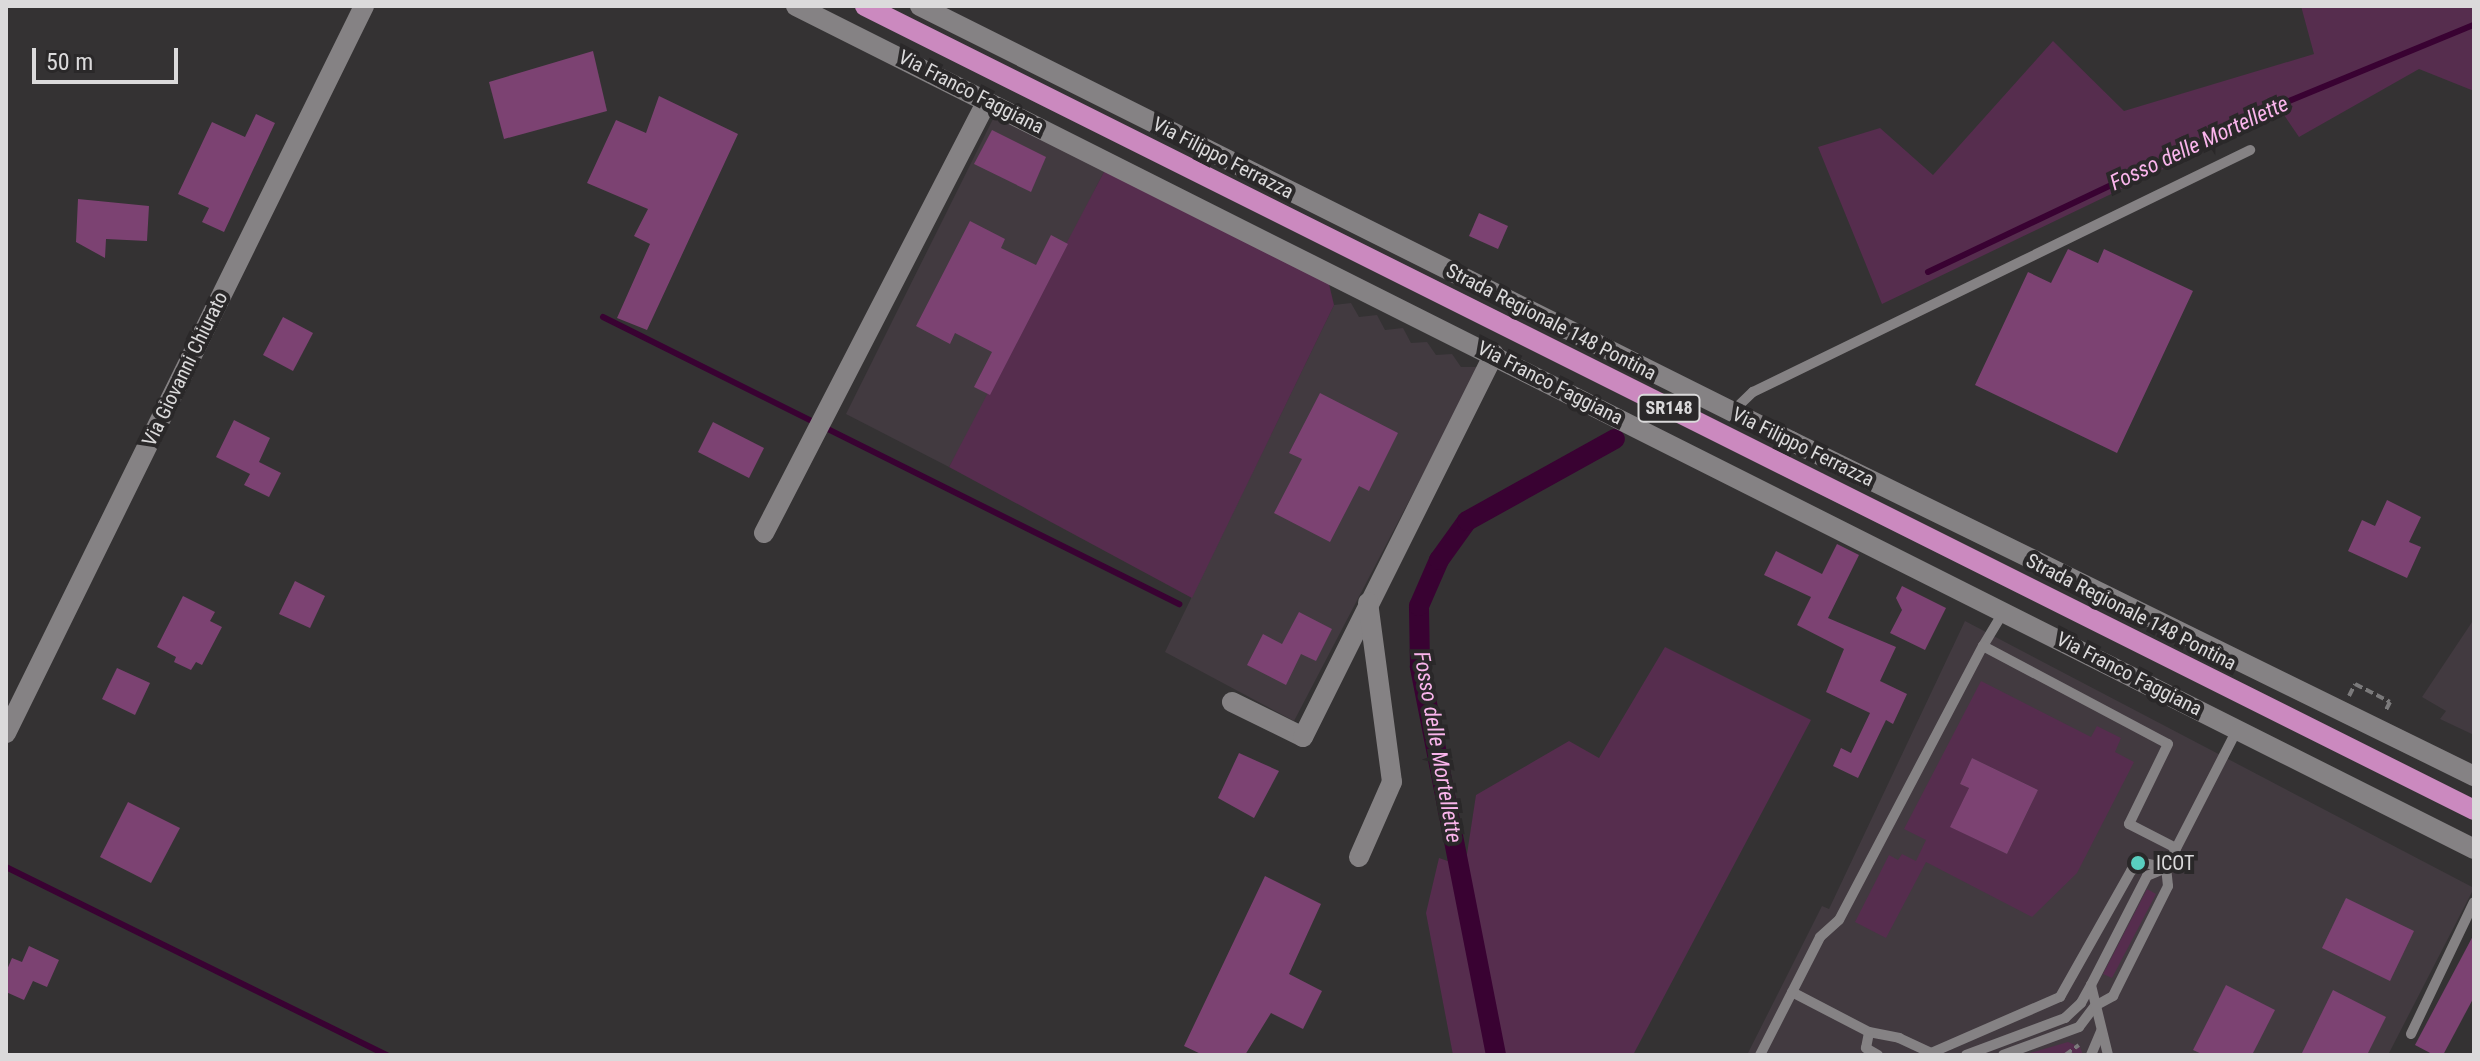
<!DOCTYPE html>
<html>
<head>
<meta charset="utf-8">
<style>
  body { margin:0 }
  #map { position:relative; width:2480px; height:1061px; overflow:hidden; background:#343233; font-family:"Roboto Condensed",sans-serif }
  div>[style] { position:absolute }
  .built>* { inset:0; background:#423a40 }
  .green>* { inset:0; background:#562d4e }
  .stream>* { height:6px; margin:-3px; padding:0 3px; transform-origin:3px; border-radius:3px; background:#390232 }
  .canal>* { height:20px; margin:-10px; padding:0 10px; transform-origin:10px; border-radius:10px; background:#390232 }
  .building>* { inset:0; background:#7c4272 }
  .path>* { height:4px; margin-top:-2px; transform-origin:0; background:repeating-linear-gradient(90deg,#7b7a7b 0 8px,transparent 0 12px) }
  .lane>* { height:10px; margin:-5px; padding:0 5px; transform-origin:5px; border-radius:5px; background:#858284 }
  .street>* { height:20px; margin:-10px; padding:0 10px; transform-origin:10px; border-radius:10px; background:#858284 }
  .secondary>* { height:20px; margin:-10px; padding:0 10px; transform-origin:10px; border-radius:10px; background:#858284 }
  .primary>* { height:20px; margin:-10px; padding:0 10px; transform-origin:10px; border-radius:10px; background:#cb89bf }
  .dots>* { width:22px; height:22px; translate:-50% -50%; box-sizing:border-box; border:4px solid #2a2829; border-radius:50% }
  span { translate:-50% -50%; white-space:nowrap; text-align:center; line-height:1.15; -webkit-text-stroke:8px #2a2829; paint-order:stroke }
  .shield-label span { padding:2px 6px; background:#2a2829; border:2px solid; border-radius:6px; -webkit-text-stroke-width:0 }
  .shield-label { font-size:18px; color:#dbdadb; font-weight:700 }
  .street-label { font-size:20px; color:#dbdadb }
  .poi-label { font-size:20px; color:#dbdadb }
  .left { translate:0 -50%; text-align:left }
  .water-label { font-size:22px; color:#fab5ec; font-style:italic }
  .frame { position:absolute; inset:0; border:8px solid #dbdadb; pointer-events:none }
  .scale { position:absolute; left:32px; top:48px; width:146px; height:36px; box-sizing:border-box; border:4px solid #dbdadb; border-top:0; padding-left:10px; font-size:24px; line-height:28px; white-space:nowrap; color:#dbdadb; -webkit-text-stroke:6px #2a2829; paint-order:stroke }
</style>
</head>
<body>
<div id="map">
  <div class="built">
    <i style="clip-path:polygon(995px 115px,1105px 170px,990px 395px,949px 467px,846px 414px)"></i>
    <i style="clip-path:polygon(1351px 303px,1359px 317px,1377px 315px,1385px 330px,1403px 328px,1411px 343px,1427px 342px,1436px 355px,1452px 354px,1461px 367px,1479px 367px,1294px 721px,1165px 652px,1334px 305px)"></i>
    <i style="clip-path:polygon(2474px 619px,2474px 735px,2440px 719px,2446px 711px,2422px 697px)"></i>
    <i style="clip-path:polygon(1965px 621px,2474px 888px,2388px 1055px,1747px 1055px,1822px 906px,1829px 909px)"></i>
  </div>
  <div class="green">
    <i style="clip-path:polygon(2301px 6px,2474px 6px,2474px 91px,2419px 69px,2299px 137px,2282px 112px,1882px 304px,1818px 147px,1880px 128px,1933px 175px,2053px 41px,2124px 111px,2314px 54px)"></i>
    <i style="clip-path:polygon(1105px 170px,1329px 284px,1334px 305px,1192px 598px,949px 467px)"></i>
    <i style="clip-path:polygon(1665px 647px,1811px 720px,1633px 1055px,1453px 1055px,1426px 913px,1439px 858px,1465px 867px,1476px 795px,1569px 741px,1599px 758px)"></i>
    <i style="clip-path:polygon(evenodd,1981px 681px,2091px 737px,2097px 726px,2121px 738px,2115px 752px,2134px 762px,2077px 873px,2032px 917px,1926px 862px,1886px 938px,1855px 922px,1889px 855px,1898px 860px,1902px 854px,1916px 861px,1926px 840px,1904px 829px,1981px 681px,1972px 758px,2038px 790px,2007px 854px,1951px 827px,1969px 788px,1960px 784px,1972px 758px)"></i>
    <i style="clip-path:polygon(2147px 889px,2156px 894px,2112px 978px,2103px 974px)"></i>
    <i style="clip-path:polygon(2068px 1042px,2080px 1047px,2083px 1055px,2023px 1055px)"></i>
  </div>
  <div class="stream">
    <i style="left:1928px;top:272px;width:386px;rotate:-25.4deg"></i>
    <i style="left:2277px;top:106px;width:213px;rotate:-22.4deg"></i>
    <i style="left:603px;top:317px;width:644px;rotate:26.49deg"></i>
    <i style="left:6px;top:867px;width:425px;rotate:26.3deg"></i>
  </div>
  <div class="canal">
    <i style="left:1496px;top:1055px;width:396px;rotate:-101.1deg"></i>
    <i style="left:1420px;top:666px;width:60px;rotate:-91deg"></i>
    <i style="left:1419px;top:606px;width:50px;rotate:-66.5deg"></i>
    <i style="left:1439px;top:560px;width:48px;rotate:-54.3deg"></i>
    <i style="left:1467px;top:521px;width:169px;rotate:-29deg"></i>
  </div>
  <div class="building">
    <i style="clip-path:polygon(593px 51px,607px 111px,504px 139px,489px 82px)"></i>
    <i style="clip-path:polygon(659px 96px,738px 134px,647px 330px,617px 318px,650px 244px,634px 236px,648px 209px,587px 183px,616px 120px,646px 133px)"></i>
    <i style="clip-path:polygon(256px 114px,275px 123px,224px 232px,202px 222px,209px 208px,178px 194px,212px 122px,245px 137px)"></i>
    <i style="clip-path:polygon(992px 130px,1046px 157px,1031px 192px,974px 164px)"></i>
    <i style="clip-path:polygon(78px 199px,149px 206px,147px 241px,106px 239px,105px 258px,76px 242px)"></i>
    <i style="clip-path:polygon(1479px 213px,1508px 226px,1498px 249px,1469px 236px)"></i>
    <i style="clip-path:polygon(970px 221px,1005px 239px,1001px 248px,1036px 265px,1051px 235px,1068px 244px,990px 395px,974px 387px,992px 352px,955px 333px,950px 344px,916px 326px)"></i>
    <i style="clip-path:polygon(2068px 249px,2098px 263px,2104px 249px,2193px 291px,2117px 453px,1975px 385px,2028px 272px,2051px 283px)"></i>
    <i style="clip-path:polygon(283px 317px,313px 333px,293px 371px,263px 355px)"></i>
    <i style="clip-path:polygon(1320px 393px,1398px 433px,1369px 491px,1359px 486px,1330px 542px,1274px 513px,1302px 459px,1289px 453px)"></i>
    <i style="clip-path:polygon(234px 420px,270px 438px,259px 462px,281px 473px,269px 497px,244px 485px,250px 474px,216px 457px)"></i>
    <i style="clip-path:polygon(713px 422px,764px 448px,749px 478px,698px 452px)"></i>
    <i style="clip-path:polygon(2387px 500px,2421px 517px,2409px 542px,2421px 547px,2407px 578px,2348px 551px,2362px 520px,2375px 526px)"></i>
    <i style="clip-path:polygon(1837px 544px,1859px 555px,1828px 618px,1896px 647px,1880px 681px,1907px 694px,1893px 724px,1886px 720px,1858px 778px,1833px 766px,1841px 748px,1851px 753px,1870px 713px,1826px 692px,1844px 649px,1797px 625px,1811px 597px,1764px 575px,1776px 551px,1822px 574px)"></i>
    <i style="clip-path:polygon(295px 581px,325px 596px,310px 628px,279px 614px)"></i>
    <i style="clip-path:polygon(1902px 586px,1946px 608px,1925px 650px,1890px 633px,1902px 610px,1896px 598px)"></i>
    <i style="clip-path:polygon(183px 596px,215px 612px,210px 621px,222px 627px,202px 665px,196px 662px,191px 670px,174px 662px,176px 657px,157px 647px)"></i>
    <i style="clip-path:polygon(1299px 612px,1332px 629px,1316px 661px,1301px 654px,1286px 685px,1247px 665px,1263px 634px,1282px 644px)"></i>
    <i style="clip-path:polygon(117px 668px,150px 683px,135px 715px,102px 699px)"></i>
    <i style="clip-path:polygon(1239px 753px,1279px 771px,1254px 818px,1218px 798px)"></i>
    <i style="clip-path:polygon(1972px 758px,2038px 790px,2007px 854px,1950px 827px,1969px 788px,1960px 784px)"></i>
    <i style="clip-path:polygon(128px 802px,180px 828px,151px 883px,100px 857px)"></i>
    <i style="clip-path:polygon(1265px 876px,1321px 904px,1289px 974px,1322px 991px,1303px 1029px,1271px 1013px,1245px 1055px,1203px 1055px,1184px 1046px)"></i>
    <i style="clip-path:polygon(2346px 898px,2414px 931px,2390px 981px,2322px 948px)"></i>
    <i style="clip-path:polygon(2474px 934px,2474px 997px,2443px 1055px,2434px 1055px,2415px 1045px)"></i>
    <i style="clip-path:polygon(29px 946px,59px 960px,47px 987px,33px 981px,24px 1000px,6px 992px,6px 972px,12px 958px,22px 962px)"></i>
    <i style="clip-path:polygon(2226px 985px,2275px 1010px,2252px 1055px,2204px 1055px,2193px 1050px)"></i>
    <i style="clip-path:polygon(2333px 990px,2386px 1017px,2367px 1055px,2301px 1055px)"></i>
  </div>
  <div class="path">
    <i style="left:2349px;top:696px;width:13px;rotate:-63deg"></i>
    <i style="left:2355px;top:684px;width:39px;rotate:27deg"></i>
    <i style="left:2390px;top:702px;width:11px;rotate:117deg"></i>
    <i style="left:2065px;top:1055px;width:17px;rotate:-36deg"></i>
  </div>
  <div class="lane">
    <i style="left:1732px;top:412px;width:29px;rotate:-44deg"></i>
    <i style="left:1753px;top:392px;width:553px;rotate:-25.96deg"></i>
    <i style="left:1983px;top:646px;width:41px;rotate:-59deg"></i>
    <i style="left:1792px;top:992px;width:87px;rotate:27.5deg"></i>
    <i style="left:2411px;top:1034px;width:146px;rotate:-64.5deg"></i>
    <i style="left:1760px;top:1055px;width:132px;rotate:-63deg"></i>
    <i style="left:1820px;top:937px;width:25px;rotate:-42deg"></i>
    <i style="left:1839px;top:920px;width:310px;rotate:-62.3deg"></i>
    <i style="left:1983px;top:646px;width:209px;rotate:27.9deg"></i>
    <i style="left:2168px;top:744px;width:89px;rotate:116deg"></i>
    <i style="left:2129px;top:824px;width:53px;rotate:27.1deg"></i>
    <i style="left:1878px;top:1055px;width:14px;rotate:-150deg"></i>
    <i style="left:1866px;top:1048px;width:16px;rotate:-79deg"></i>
    <i style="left:1869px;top:1032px;width:31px;rotate:11deg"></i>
    <i style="left:1899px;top:1038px;width:35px;rotate:25deg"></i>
    <i style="left:1931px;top:1053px;width:141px;rotate:-23.5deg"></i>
    <i style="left:2060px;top:997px;width:145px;rotate:-60.6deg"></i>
    <i style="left:2131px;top:871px;width:16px;rotate:-30deg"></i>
    <i style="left:2145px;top:863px;width:22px;rotate:13deg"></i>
    <i style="left:1966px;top:1055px;width:106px;rotate:-20.5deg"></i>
    <i style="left:2065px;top:1018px;width:22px;rotate:-43deg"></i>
    <i style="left:2081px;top:1003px;width:21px;rotate:-61deg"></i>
    <i style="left:2003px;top:1055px;width:81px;rotate:-20.2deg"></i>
    <i style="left:2079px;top:1027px;width:26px;rotate:-53deg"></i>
    <i style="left:2095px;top:1006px;width:21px;rotate:-29deg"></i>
    <i style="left:2113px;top:996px;width:123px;rotate:-63.4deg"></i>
    <i style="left:2168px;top:886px;width:18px;rotate:-96deg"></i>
    <i style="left:2166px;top:868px;width:155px;rotate:-62.8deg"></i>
    <i style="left:2091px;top:1055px;width:26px;rotate:-67deg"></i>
    <i style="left:2108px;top:1055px;width:72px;rotate:-103.7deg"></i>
    <i style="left:2091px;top:985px;width:123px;rotate:-62.8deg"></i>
    <i style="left:2147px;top:876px;width:21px;rotate:-23deg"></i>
  </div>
  <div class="street">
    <i style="left:764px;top:533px;width:486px;rotate:-62.7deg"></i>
    <i style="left:1232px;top:702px;width:79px;rotate:26.2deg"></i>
    <i style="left:1303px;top:737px;width:428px;rotate:-63.5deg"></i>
    <i style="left:6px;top:733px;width:810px;rotate:-63.78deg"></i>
    <i style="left:1359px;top:857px;width:82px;rotate:-66.3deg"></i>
    <i style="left:1392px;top:782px;width:181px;rotate:-97.6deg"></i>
  </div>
  <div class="secondary">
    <i style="left:796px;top:6px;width:1878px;rotate:26.67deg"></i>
    <i style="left:920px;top:6px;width:974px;rotate:26.54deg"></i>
    <i style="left:1791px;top:441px;width:761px;rotate:26.13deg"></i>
  </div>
  <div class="primary">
    <i style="left:865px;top:6px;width:1799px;rotate:26.55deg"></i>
  </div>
  <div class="dots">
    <i style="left:2138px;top:863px;background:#59cebf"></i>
  </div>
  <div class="shield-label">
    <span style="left:1669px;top:408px">SR148</span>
  </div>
  <div class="street-label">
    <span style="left:971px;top:92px;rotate:27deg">Via Franco Faggiana</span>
    <span style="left:1223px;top:158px;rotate:27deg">Via Filippo Ferrazza</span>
    <span style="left:1551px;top:322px;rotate:27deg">Strada Regionale 148 Pontina</span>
    <span style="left:185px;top:369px;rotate:-64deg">Via Giovanni Chiurato</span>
    <span style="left:1550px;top:383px;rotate:27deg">Via Franco Faggiana</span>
    <span style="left:1803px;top:447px;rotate:26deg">Via Filippo Ferrazza</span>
    <span style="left:2131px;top:612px;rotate:27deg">Strada Regionale 148 Pontina</span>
    <span style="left:2129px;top:674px;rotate:27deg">Via Franco Faggiana</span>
  </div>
  <div class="poi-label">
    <span class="left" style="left:2156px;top:863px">ICOT</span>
  </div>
  <div class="water-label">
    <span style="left:2199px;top:143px;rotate:-25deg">Fosso delle Mortellette</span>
    <span style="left:1438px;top:747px;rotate:80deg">Fosso delle Mortellette</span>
  </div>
  <div class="frame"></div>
  <div class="scale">50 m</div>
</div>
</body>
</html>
